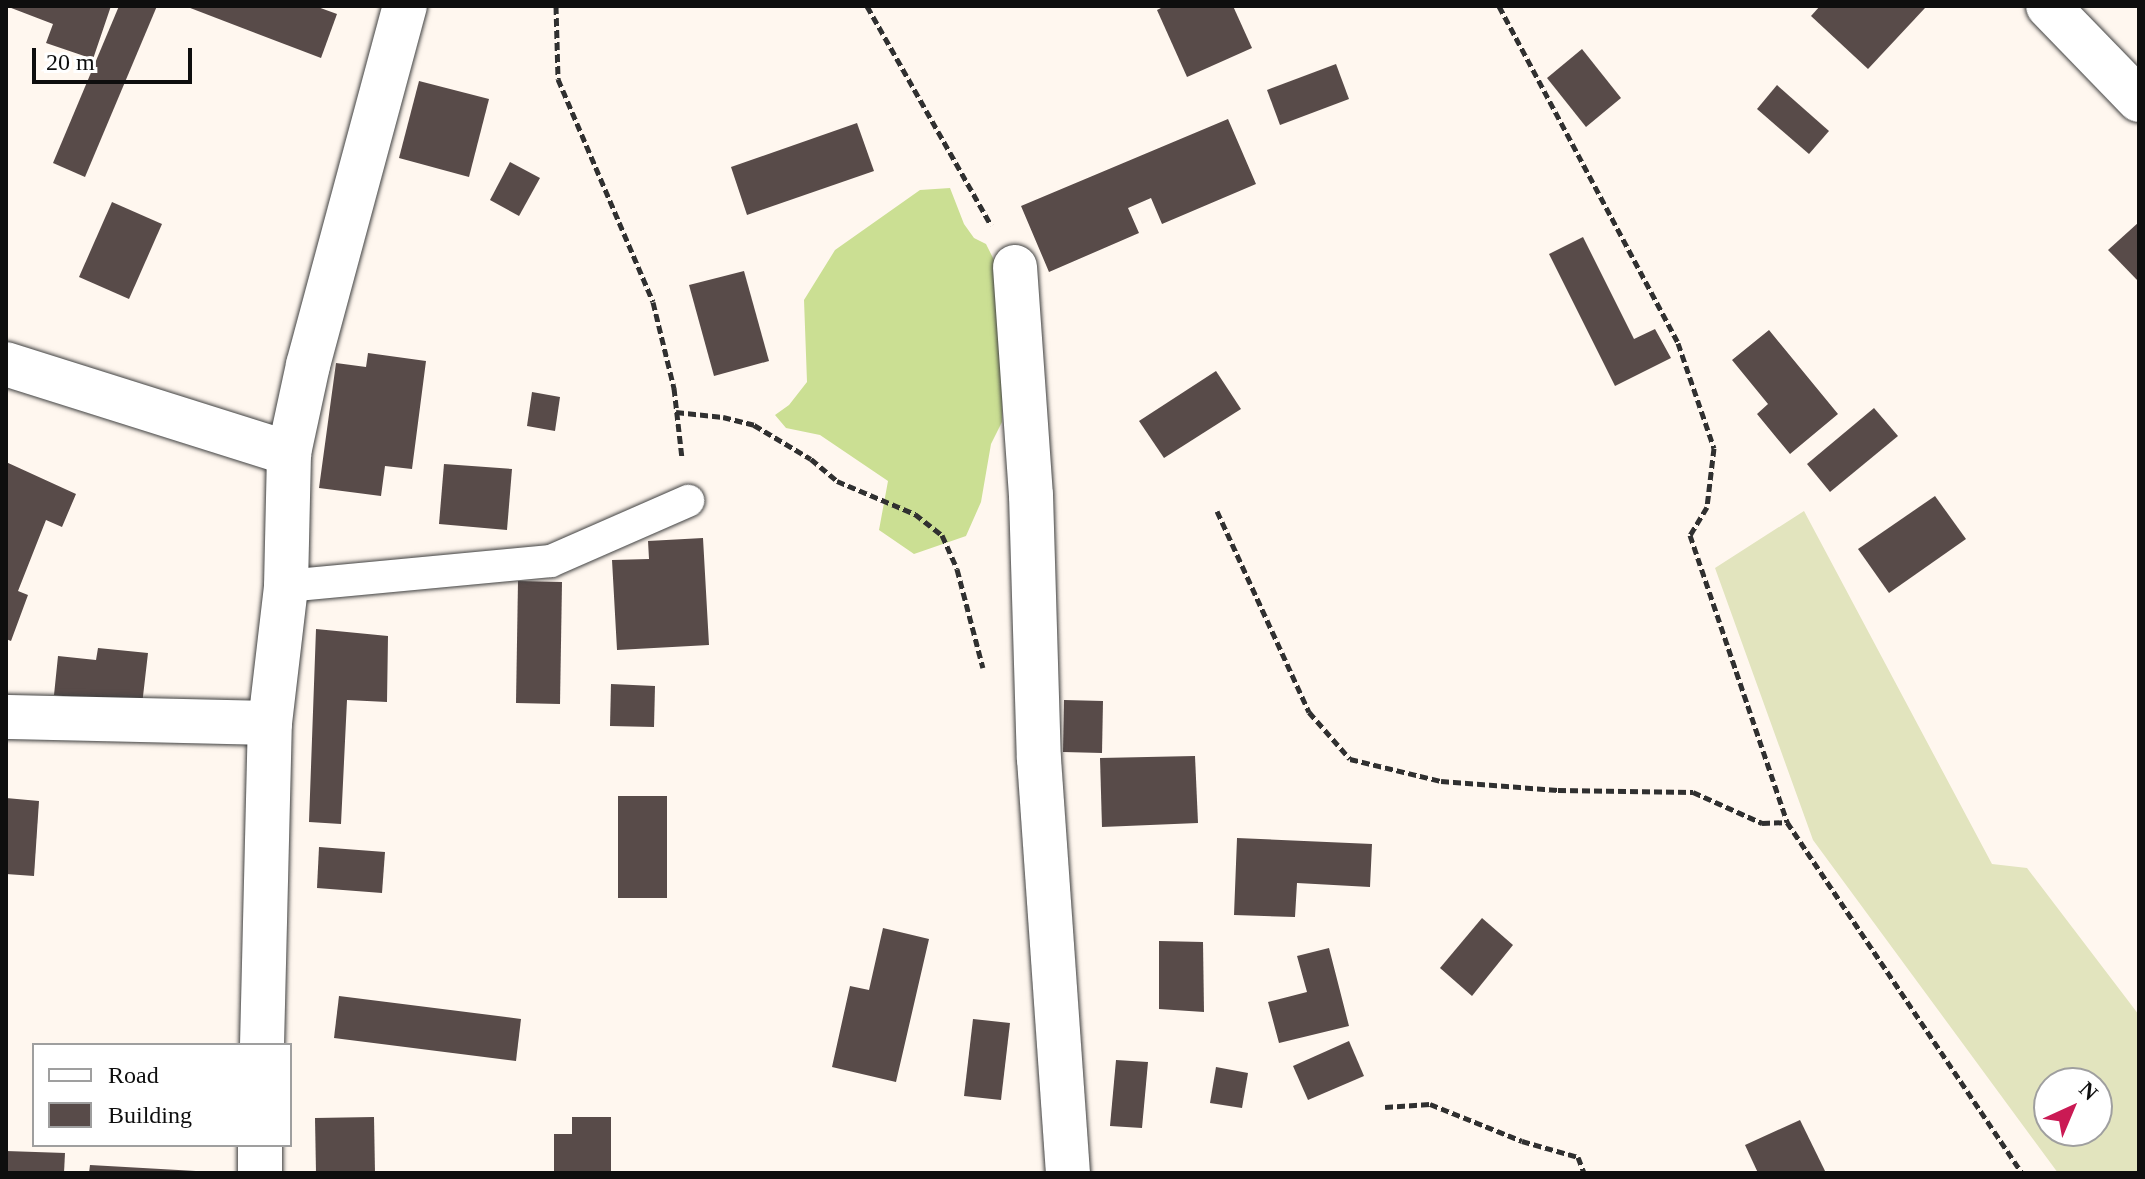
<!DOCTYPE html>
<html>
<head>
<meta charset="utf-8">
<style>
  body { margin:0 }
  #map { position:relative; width:2145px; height:1179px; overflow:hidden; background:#fff7ef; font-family:"Times New Roman",serif }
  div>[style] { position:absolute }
  .forest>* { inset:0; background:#cbdf93 }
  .cemetery>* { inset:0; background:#e2e4be }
  .building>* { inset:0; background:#584b49 }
  .path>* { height:5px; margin-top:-2.5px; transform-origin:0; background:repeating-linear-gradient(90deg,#303030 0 8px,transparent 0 12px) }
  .roads { filter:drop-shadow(0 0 2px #414141) drop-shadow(0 0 2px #414141) }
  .lane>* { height:32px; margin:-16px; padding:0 16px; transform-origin:16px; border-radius:16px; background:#fff }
  .street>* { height:44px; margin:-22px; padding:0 22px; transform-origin:22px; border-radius:22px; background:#fff }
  span { translate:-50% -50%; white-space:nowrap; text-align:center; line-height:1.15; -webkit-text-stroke:8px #fff; paint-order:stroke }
  .frame { position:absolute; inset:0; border:8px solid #0e0e0e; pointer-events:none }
  .legend { position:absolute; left:32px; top:1043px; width:260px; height:104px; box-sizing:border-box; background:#fff; border:2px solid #9f9f9f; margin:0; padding:10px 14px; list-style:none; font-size:24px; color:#0e0e0e }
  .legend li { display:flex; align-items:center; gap:16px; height:40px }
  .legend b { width:40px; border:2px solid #9f9f9f }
  .north { position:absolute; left:2033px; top:1067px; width:80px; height:80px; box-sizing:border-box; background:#fff; border:2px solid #9f9f9f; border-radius:50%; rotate:44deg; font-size:22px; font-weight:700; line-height:32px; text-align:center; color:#0e0e0e }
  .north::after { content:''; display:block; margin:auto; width:28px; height:36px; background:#ca1a54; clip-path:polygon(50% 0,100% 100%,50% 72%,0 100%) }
  .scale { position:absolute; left:32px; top:48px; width:160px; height:36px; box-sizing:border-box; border:4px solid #0e0e0e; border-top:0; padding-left:10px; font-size:24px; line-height:28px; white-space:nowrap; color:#0e0e0e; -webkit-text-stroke:6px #fff; paint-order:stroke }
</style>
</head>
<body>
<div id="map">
  <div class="forest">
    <i style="clip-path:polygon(950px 188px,964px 224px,974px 238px,986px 244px,995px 262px,1003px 377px,1002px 422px,991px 444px,981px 502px,966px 536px,914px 554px,879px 530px,888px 481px,820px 435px,786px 428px,775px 415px,789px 405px,807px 382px,804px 300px,835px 250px,920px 190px)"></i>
  </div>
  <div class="cemetery">
    <i style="clip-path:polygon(evenodd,1804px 511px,1992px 864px,2027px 868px,2139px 1015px,2139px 1173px,2058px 1173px,1813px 840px,1715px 568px,1804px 511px,2049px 1083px,2097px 1083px,2097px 1131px,2049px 1131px,2049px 1083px)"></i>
  </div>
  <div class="building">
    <i style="clip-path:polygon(6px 6px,111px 6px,93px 59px,46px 43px,53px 24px)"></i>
    <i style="clip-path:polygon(119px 6px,157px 6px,85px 177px,53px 163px)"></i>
    <i style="clip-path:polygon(185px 6px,315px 6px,337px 14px,321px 58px)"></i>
    <i style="clip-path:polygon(1165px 6px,1233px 6px,1252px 48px,1187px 77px,1157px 10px)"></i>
    <i style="clip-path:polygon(1820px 6px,1923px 6px,1925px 8px,1868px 69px,1811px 16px)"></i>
    <i style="clip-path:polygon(1582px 49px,1621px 98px,1586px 127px,1547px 78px)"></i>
    <i style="clip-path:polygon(1336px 64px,1349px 99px,1280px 125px,1267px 90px)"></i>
    <i style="clip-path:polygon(419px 81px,489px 99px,469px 177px,399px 158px)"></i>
    <i style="clip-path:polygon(1777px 85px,1829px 131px,1809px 154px,1757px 109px)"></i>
    <i style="clip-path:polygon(1228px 119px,1256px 184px,1162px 224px,1151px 198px,1128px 208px,1139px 233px,1049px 272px,1021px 206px)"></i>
    <i style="clip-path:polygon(857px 123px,874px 171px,747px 215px,731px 167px)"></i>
    <i style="clip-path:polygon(510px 162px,540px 178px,519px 216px,490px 200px)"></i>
    <i style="clip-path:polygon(112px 202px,162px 224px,129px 299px,79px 277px)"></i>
    <i style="clip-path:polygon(2139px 222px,2139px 282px,2108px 250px)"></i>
    <i style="clip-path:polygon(1583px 237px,1634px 339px,1655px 329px,1671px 358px,1615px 386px,1549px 254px)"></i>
    <i style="clip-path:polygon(744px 271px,769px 361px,714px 376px,689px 285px)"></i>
    <i style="clip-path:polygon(1769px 330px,1838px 414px,1790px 454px,1757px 414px,1768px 404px,1732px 360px)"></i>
    <i style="clip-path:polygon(368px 353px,426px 361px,412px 469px,385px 466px,381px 496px,319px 488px,336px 363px,366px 367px)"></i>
    <i style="clip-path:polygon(1216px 371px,1241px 409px,1164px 458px,1139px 421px)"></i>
    <i style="clip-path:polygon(532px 392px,560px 397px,555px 431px,527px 426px)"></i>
    <i style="clip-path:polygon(1874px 408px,1898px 436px,1830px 492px,1807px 464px)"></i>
    <i style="clip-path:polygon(6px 462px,76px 494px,62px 527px,46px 520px,18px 591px,28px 595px,11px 641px,6px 639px)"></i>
    <i style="clip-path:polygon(444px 464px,512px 469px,507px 530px,439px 524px)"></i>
    <i style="clip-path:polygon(1935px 496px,1966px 539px,1889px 593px,1858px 549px)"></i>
    <i style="clip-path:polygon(703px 538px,709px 645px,617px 650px,612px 560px,649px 559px,648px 541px)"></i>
    <i style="clip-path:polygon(518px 581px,562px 582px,560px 704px,516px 703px)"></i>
    <i style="clip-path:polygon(316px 629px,388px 636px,387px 702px,347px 700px,341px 824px,309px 822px)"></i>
    <i style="clip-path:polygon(98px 648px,148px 653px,142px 705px,54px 695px,58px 656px,96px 660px)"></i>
    <i style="clip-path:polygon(611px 684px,655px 686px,654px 727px,610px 726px)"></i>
    <i style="clip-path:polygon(1064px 700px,1103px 701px,1102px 753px,1063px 752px)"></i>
    <i style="clip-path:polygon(1195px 756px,1198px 823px,1102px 827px,1100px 758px)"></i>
    <i style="clip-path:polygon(618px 796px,667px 796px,667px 898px,618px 898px)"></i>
    <i style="clip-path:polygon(6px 798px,39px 801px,34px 876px,6px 874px)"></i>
    <i style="clip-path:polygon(1237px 838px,1372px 844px,1370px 887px,1297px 883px,1295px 917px,1234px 915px)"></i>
    <i style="clip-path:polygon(319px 847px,385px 852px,382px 893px,317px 888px)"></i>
    <i style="clip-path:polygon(1482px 918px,1513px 945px,1472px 996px,1440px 968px)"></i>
    <i style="clip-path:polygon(883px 928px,929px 939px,896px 1082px,832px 1067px,850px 986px,869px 990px)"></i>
    <i style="clip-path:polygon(1159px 941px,1203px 942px,1204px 1012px,1159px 1009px)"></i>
    <i style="clip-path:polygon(1329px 948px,1349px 1026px,1279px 1043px,1268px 1002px,1307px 992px,1297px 956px)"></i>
    <i style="clip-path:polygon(339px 996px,521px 1019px,516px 1061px,334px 1038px)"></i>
    <i style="clip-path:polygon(973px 1019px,1010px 1023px,1001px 1100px,964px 1096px)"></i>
    <i style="clip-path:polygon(1349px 1041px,1364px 1076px,1308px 1100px,1293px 1066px)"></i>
    <i style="clip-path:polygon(1116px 1060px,1148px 1062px,1142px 1128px,1110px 1126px)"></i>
    <i style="clip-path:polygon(1216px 1067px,1248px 1073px,1242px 1108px,1210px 1103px)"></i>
    <i style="clip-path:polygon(374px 1117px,375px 1173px,316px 1173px,315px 1118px)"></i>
    <i style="clip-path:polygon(572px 1117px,611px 1117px,611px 1173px,554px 1173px,554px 1134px,572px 1134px)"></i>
    <i style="clip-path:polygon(1800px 1120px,1826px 1173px,1758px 1173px,1745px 1145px)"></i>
    <i style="clip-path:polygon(6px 1151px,65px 1153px,64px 1173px,6px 1173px)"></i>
    <i style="clip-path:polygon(90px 1165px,196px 1171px,195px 1173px,89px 1173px)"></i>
  </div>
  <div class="path">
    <i style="left:556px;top:6px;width:73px;rotate:88.4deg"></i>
    <i style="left:558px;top:79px;width:242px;rotate:66.9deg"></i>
    <i style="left:653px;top:302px;width:89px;rotate:76.3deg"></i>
    <i style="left:674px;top:388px;width:70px;rotate:83.5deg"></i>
    <i style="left:867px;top:6px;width:252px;rotate:60.5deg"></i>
    <i style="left:1499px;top:6px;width:382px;rotate:62deg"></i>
    <i style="left:1678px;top:343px;width:111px;rotate:71.1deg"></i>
    <i style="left:1714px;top:448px;width:59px;rotate:96.8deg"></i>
    <i style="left:1707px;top:507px;width:33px;rotate:121deg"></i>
    <i style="left:1690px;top:535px;width:303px;rotate:71.3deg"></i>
    <i style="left:1787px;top:822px;width:422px;rotate:56.2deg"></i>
    <i style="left:676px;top:412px;width:47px;rotate:6.1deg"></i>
    <i style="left:723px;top:417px;width:32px;rotate:14deg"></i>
    <i style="left:754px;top:425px;width:66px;rotate:30.8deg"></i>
    <i style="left:811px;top:459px;width:34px;rotate:40deg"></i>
    <i style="left:837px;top:481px;width:85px;rotate:22.9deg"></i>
    <i style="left:915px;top:514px;width:34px;rotate:38deg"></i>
    <i style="left:942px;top:535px;width:37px;rotate:66deg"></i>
    <i style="left:957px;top:569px;width:102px;rotate:75.3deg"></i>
    <i style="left:1217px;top:511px;width:221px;rotate:65.4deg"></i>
    <i style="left:1309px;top:712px;width:62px;rotate:48.9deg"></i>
    <i style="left:1350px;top:759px;width:94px;rotate:13.6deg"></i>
    <i style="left:1441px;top:781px;width:117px;rotate:4.4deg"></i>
    <i style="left:1558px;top:790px;width:135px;rotate:0.8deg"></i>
    <i style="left:1693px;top:792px;width:76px;rotate:24.2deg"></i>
    <i style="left:1762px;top:823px;width:25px;rotate:-2deg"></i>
    <i style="left:1385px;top:1107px;width:45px;rotate:-3.8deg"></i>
    <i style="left:1430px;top:1104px;width:99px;rotate:21.9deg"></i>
    <i style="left:1522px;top:1141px;width:58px;rotate:15.9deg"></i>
    <i style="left:1578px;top:1157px;width:17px;rotate:69deg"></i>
  </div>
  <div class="roads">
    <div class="lane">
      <i style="left:286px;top:586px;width:266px;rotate:-5.4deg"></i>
      <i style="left:551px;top:561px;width:150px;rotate:-23.7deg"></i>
    </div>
    <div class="street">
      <i style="left:2048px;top:6px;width:131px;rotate:45.9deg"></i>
      <i style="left:1015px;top:267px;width:229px;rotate:86deg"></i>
      <i style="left:1031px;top:495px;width:264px;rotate:88.3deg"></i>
      <i style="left:1039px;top:759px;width:415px;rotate:86deg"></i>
      <i style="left:6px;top:364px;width:297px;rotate:17.5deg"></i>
      <i style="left:6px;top:717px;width:264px;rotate:1.3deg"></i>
      <i style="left:262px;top:1045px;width:322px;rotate:-88.6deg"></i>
      <i style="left:270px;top:723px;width:138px;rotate:-83.3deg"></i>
      <i style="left:286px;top:586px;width:133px;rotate:-88.7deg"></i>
      <i style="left:289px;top:453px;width:90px;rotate:-77.8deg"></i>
      <i style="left:308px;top:365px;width:372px;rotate:-74.9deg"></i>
      <i style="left:260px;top:1173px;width:28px;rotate:-90deg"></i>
    </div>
  </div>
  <div class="frame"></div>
  <ul class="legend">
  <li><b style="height:10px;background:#fff"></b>Road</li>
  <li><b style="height:22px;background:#584b49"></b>Building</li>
  </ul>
  <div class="north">N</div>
  <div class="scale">20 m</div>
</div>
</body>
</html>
